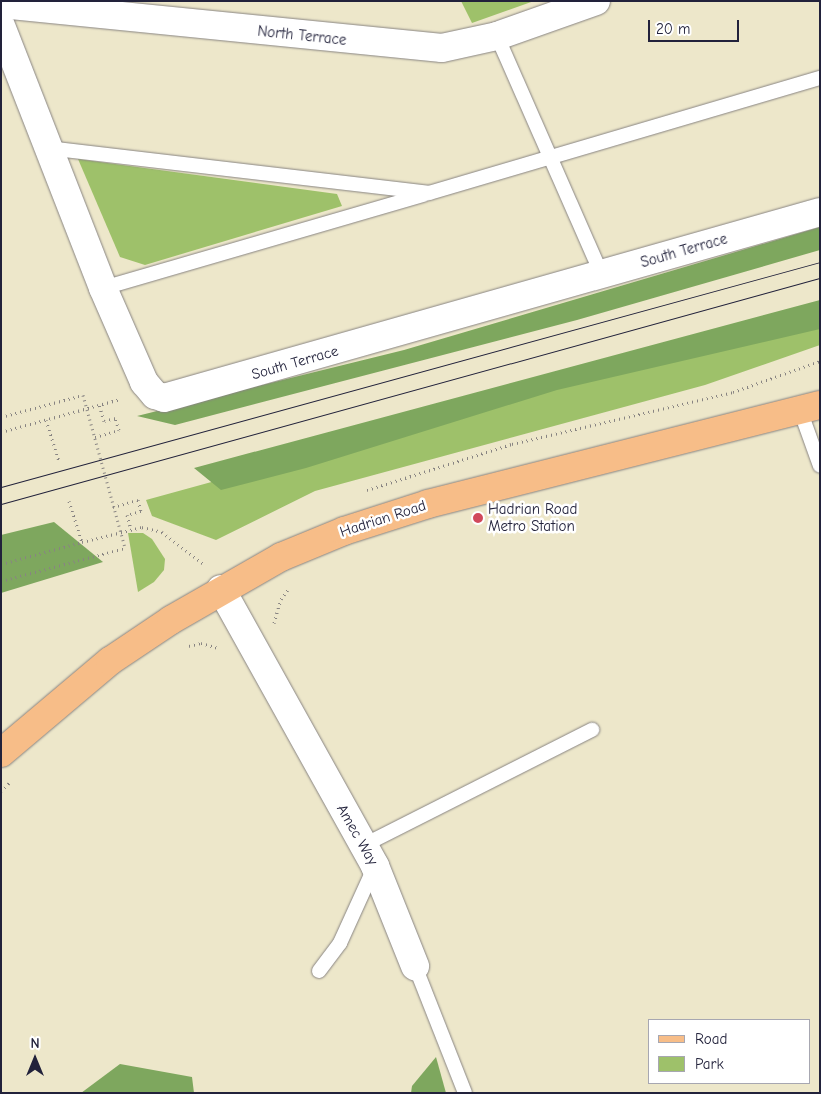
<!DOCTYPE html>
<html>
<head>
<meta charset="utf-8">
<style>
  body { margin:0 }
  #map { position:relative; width:821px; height:1094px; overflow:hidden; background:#ede7ca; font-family:"Comic Neue",sans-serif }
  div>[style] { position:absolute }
  .green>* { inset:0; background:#9ec16a }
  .forest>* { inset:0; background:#7ea75e }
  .path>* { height:3px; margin-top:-1.5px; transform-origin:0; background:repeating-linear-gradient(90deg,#888482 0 1px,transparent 0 5px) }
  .roads { filter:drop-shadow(0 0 1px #888482) drop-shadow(0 0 1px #888482) }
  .lane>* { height:14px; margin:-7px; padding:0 7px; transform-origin:7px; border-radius:7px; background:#fff }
  .street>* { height:28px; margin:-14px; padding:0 14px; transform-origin:14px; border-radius:14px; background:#fff }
  .primary>* { height:28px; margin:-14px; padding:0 14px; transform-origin:14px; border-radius:14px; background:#f7bd88 }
  .tram>* { height:1px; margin:-0.5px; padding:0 0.5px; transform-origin:0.5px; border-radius:0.5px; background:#22223b }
  .path-bridge>* { height:3px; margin-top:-1.5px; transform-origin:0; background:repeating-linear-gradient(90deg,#888482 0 1px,transparent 0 5px) }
  .dots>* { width:14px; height:14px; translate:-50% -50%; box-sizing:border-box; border:2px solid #fff; border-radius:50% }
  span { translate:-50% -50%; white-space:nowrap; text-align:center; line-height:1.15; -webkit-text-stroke:5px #fff; paint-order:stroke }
  .street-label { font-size:15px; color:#22223b }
  .poi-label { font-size:15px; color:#22223b }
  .left { translate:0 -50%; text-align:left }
  .frame { position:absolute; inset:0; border:2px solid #22223b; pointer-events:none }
  .legend { position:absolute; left:648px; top:1019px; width:162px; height:65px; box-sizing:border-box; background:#fff; border:1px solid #a7a7b1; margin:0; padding:6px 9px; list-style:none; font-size:15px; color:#22223b }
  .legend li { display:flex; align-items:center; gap:10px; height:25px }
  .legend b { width:25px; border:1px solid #a7a7b1 }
  .north { position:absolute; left:10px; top:1034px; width:50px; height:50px; -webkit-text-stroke:4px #fff; paint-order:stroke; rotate:0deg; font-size:14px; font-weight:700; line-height:20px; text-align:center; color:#22223b }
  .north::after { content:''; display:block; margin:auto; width:18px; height:22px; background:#22223b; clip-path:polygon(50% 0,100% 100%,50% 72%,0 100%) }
  .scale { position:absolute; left:648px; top:20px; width:91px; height:22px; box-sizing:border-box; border:2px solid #22223b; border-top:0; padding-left:6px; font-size:15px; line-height:18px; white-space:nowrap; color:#22223b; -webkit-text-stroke:4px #fff; paint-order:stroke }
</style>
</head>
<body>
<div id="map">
  <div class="green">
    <i style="clip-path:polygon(461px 1px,534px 1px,472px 23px)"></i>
    <i style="clip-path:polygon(78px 159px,337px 194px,342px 206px,145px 265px,120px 257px)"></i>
    <i style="clip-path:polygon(820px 314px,820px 345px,705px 385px,315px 491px,216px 540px,152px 516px,146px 500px)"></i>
    <i style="clip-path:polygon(128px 533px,143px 533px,152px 539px,165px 559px,164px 570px,154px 582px,138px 592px)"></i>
  </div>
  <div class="forest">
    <i style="clip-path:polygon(820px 227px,820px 250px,577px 320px,175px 425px,137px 416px,404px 350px)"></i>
    <i style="clip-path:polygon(820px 300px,820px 329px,557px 390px,306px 468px,221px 490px,194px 468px)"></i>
    <i style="clip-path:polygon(54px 522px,103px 562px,1px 593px,1px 535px)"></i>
    <i style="clip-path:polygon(436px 1057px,446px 1093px,411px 1093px,412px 1086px)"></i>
    <i style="clip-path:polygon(120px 1064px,192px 1077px,194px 1093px,81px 1093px)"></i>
  </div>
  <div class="path">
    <i style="left:1px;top:417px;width:85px;rotate:-15deg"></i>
    <i style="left:46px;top:420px;width:43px;rotate:72.4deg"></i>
    <i style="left:1px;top:432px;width:124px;rotate:-15.4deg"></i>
    <i style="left:95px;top:437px;width:25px;rotate:-16deg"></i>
    <i style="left:119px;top:430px;width:13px;rotate:-108deg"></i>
    <i style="left:115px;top:418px;width:11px;rotate:165deg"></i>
    <i style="left:104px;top:421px;width:17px;rotate:-107deg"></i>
    <i style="left:367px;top:490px;width:152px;rotate:-17.6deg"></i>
    <i style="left:512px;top:444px;width:227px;rotate:-13.2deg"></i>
    <i style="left:733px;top:392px;width:92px;rotate:-19.6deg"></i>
    <i style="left:69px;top:501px;width:43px;rotate:72.4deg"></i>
    <i style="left:82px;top:542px;width:62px;rotate:-14deg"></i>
    <i style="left:142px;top:527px;width:21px;rotate:14deg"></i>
    <i style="left:162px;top:532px;width:54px;rotate:37.5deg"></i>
    <i style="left:113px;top:507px;width:26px;rotate:-16deg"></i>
    <i style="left:138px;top:500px;width:11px;rotate:75deg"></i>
    <i style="left:141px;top:511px;width:15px;rotate:164deg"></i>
    <i style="left:127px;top:515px;width:15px;rotate:74deg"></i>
    <i style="left:1px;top:564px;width:84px;rotate:-15.2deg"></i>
    <i style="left:1px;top:581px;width:128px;rotate:-14.9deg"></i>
    <i style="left:274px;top:623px;width:25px;rotate:-74deg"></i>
    <i style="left:281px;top:599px;width:14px;rotate:-54deg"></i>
    <i style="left:189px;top:646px;width:12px;rotate:-14deg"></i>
    <i style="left:201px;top:643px;width:19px;rotate:16deg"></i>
    <i style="left:1px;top:791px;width:14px;rotate:-45deg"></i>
  </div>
  <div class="roads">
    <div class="lane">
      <i style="left:497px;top:36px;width:261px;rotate:66.3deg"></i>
      <i style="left:48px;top:148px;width:384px;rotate:6.7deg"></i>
      <i style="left:429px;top:193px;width:408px;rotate:-16.4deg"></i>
      <i style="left:103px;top:288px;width:334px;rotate:-16.2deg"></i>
      <i style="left:800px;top:410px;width:59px;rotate:70.3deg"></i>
      <i style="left:362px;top:846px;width:258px;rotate:-26.8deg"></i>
      <i style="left:415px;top:966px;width:136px;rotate:68.5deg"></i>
      <i style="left:319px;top:971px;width:35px;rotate:-53deg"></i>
      <i style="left:340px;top:943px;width:85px;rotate:-65.6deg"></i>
    </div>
    <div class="street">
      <i style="left:1px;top:4px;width:443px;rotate:5.7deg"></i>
      <i style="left:442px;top:48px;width:56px;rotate:-12.3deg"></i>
      <i style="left:497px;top:36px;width:105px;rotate:-19.5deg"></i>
      <i style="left:1px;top:26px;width:281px;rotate:68.7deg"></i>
      <i style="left:103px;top:288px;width:103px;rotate:66.4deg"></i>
      <i style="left:144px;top:382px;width:17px;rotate:50deg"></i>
      <i style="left:155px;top:395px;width:9px;rotate:18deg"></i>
      <i style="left:164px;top:398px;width:682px;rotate:-15.83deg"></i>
      <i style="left:221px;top:589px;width:317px;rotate:60.9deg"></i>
      <i style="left:375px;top:866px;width:108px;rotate:68.2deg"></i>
    </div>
    <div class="primary">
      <i style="left:1px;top:753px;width:143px;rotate:-40.2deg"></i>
      <i style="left:110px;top:661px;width:73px;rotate:-33.9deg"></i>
      <i style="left:171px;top:620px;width:127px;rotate:-29.8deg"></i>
      <i style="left:281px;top:557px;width:68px;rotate:-22.4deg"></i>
      <i style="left:344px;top:531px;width:88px;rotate:-17.8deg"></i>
      <i style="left:428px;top:504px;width:404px;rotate:-14.2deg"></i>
    </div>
  </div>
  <div class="tram">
    <i style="left:1px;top:487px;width:849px;rotate:-15.36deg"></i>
    <i style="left:1px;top:504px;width:850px;rotate:-15.43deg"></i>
  </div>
  <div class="path-bridge">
    <i style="left:83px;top:395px;width:159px;rotate:74.6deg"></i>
  </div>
  <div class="dots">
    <i style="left:478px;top:518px;background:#d1495b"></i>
  </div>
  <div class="street-label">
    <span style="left:302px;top:36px;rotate:6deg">North Terrace</span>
    <span style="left:684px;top:251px;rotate:-16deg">South Terrace</span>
    <span style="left:295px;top:363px;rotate:-16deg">South Terrace</span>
    <span style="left:383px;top:519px;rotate:-18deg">Hadrian Road</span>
    <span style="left:357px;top:835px;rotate:60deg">Amec Way</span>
  </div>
  <div class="poi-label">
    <span class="left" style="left:488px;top:518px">Hadrian Road<br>Metro Station</span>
  </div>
  <div class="frame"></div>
  <ul class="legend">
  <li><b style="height:6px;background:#f7bd88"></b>Road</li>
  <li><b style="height:14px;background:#9ec16a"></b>Park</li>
  </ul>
  <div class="north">N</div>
  <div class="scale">20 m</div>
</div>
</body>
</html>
